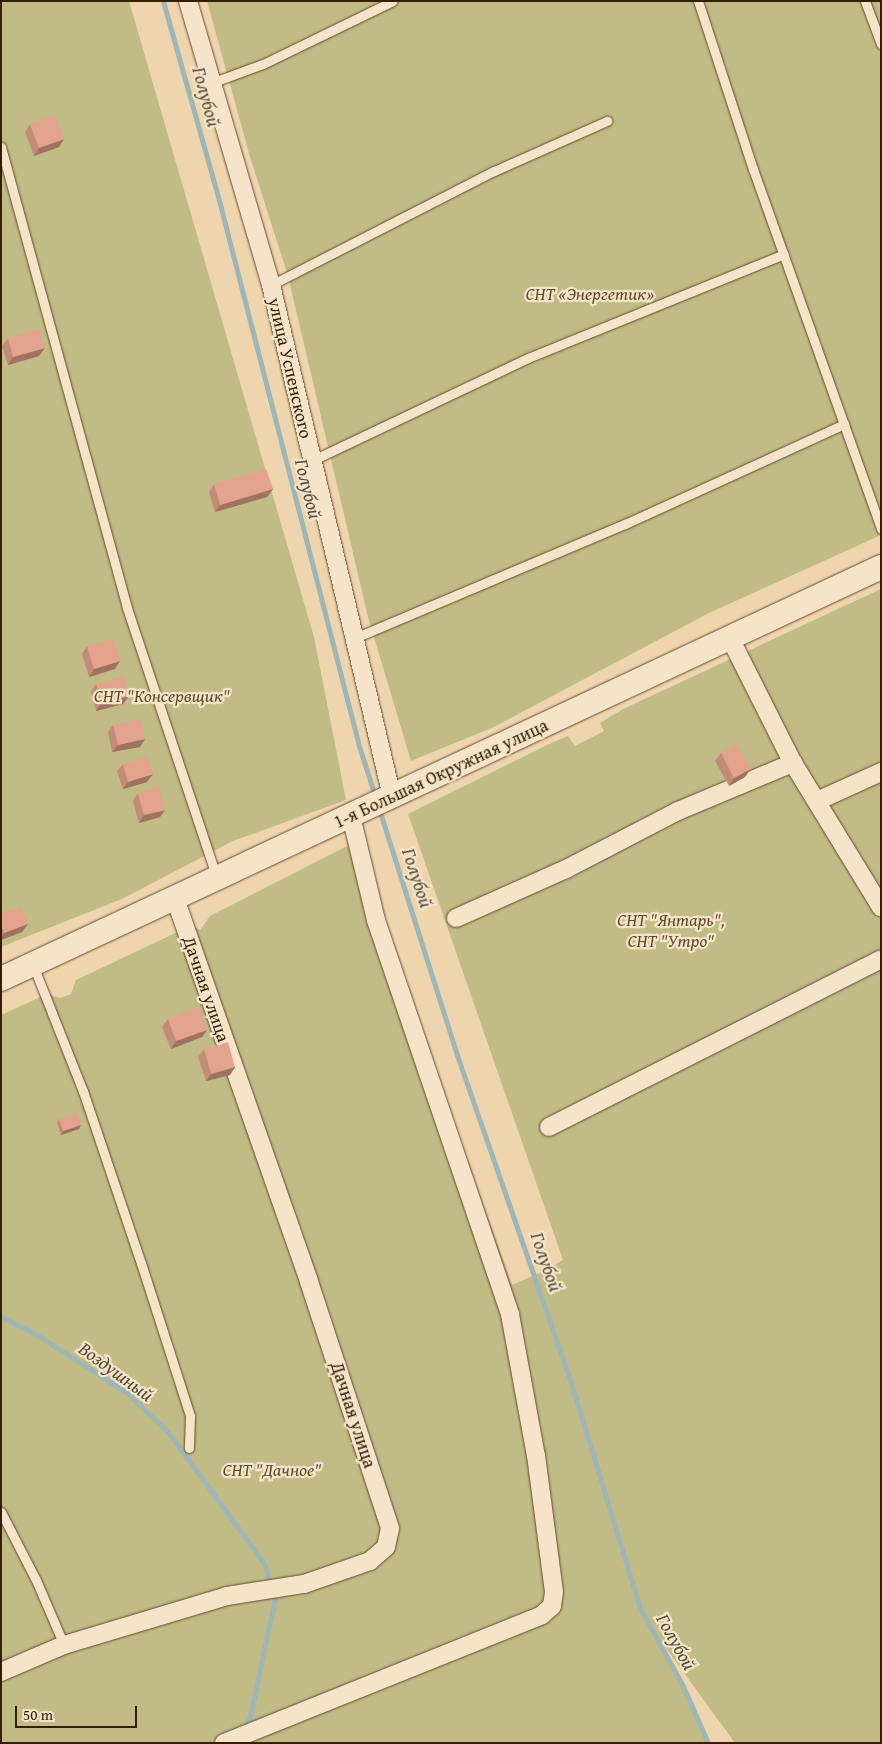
<!DOCTYPE html>
<html>
<head>
<meta charset="utf-8">
<style>
  body { margin:0 }
  #map { position:relative; width:882px; height:1744px; overflow:hidden; background:#efd5ae; font-family:"Gentium Book Plus",serif }
  div>[style] { position:absolute }
  .green>* { inset:0; background:#c1bb85 }
  .stream>* { height:5px; margin:-2.5px; padding:0 2.5px; transform-origin:2.5px; border-radius:2.5px; background:#9fb6b6 }
  .roads { filter:drop-shadow(0 0 1px #644b2d) drop-shadow(0 0 1px #644b2d) }
  .lane>* { height:9px; margin:-4.5px; padding:0 4.5px; transform-origin:4.5px; border-radius:4.5px; background:#f5e4ca }
  .street>* { height:18px; margin:-9px; padding:0 9px; transform-origin:9px; border-radius:9px; background:#f5e4ca }
  .secondary>* { height:24px; margin:-12px; padding:0 12px; transform-origin:12px; border-radius:12px; background:#f5e4ca }
  .wall>* { inset:0; background:#c38c78 }
  .shaded-wall>* { inset:0; background:#9f7262 }
  .building>* { inset:0; background:#e3a38c }
  span { translate:-50% -50%; white-space:nowrap; text-align:center; line-height:1.15; -webkit-text-stroke:4.5px #f5e4ca; paint-order:stroke }
  .park-label { font-size:18px; color:#5f4c29; font-style:italic }
  .street-label { font-size:18px; color:#351d02 }
  .water-label { font-size:19px; color:#554b38; font-style:italic }
  .frame { position:absolute; inset:0; border:2px solid #351d02; pointer-events:none }
  .scale { position:absolute; left:15px; top:1706px; width:122px; height:22px; box-sizing:border-box; border:2px solid #351d02; border-top:0; padding-left:6px; font-size:15px; line-height:18px; white-space:nowrap; color:#351d02; -webkit-text-stroke:4px #f5e4ca; paint-order:stroke }
</style>
</head>
<body>
<div id="map">
  <div class="green">
    <i style="clip-path:polygon(1px 1px,129px 1px,314px 637px,346px 800px,233px 841px,122px 899px,1px 947px)"></i>
    <i style="clip-path:polygon(207px 1px,881px 1px,881px 535px,709px 613px,494px 727px,411px 761px,368px 617px,288px 276px,250px 157px)"></i>
    <i style="clip-path:polygon(881px 589px,881px 1743px,735px 1743px,663px 1644px,708px 1743px,1px 1743px,1px 1015px,47px 994px,60px 998px,71px 994px,76px 980px,186px 928px,193px 926px,200px 930px,210px 916px,355px 842px,512px 1285px,548px 1269px,563px 1260px,408px 814px,549px 744px,568px 736px,575px 746px,604px 731px,600px 723px,623px 709px)"></i>
  </div>
  <div class="stream">
    <i style="left:163px;top:1px;width:215px;rotate:74.3deg"></i>
    <i style="left:221px;top:208px;width:555px;rotate:75.61deg"></i>
    <i style="left:359px;top:746px;width:52px;rotate:72.3deg"></i>
    <i style="left:379px;top:809px;width:261px;rotate:72.4deg"></i>
    <i style="left:458px;top:1058px;width:337px;rotate:70.8deg"></i>
    <i style="left:569px;top:1376px;width:243px;rotate:73deg"></i>
    <i style="left:640px;top:1608px;width:89px;rotate:61.1deg"></i>
    <i style="left:683px;top:1686px;width:62px;rotate:66.3deg"></i>
    <i style="left:1px;top:1317px;width:37px;rotate:26deg"></i>
    <i style="left:34px;top:1333px;width:111px;rotate:32.8deg"></i>
    <i style="left:127px;top:1393px;width:57px;rotate:43.6deg"></i>
    <i style="left:168px;top:1432px;width:162px;rotate:53.8deg"></i>
    <i style="left:264px;top:1563px;width:37px;rotate:73deg"></i>
    <i style="left:275px;top:1598px;width:122px;rotate:101.9deg"></i>
    <i style="left:250px;top:1717px;width:16px;rotate:117deg"></i>
  </div>
  <div class="roads">
    <div class="lane">
      <i style="left:698px;top:1px;width:177px;rotate:71.9deg"></i>
      <i style="left:753px;top:169px;width:382px;rotate:70.4deg"></i>
      <i style="left:865px;top:1px;width:46px;rotate:69.6deg"></i>
      <i style="left:211px;top:83px;width:55px;rotate:-20.1deg"></i>
      <i style="left:263px;top:64px;width:144px;rotate:-25.9deg"></i>
      <i style="left:1px;top:147px;width:478px;rotate:74.7deg"></i>
      <i style="left:127px;top:608px;width:285px;rotate:71.6deg"></i>
      <i style="left:271px;top:285px;width:250px;rotate:-27.1deg"></i>
      <i style="left:494px;top:171px;width:124px;rotate:-23.9deg"></i>
      <i style="left:311px;top:461px;width:240px;rotate:-25.4deg"></i>
      <i style="left:528px;top:358px;width:276px;rotate:-22.1deg"></i>
      <i style="left:357px;top:637px;width:291px;rotate:-22.9deg"></i>
      <i style="left:625px;top:524px;width:241px;rotate:-24.5deg"></i>
      <i style="left:33px;top:965px;width:136px;rotate:68.4deg"></i>
      <i style="left:83px;top:1091px;width:182px;rotate:71.4deg"></i>
      <i style="left:141px;top:1263px;width:161px;rotate:72.2deg"></i>
      <i style="left:190px;top:1416px;width:32px;rotate:92deg"></i>
      <i style="left:1px;top:1512px;width:76px;rotate:62.8deg"></i>
      <i style="left:36px;top:1580px;width:71px;rotate:66.7deg"></i>
    </div>
    <div class="street">
      <i style="left:188px;top:1px;width:296px;rotate:73.7deg"></i>
      <i style="left:271px;top:285px;width:526px;rotate:76.7deg"></i>
      <i style="left:730px;top:638px;width:140px;rotate:63.3deg"></i>
      <i style="left:793px;top:763px;width:169px;rotate:58.6deg"></i>
      <i style="left:817px;top:801px;width:70px;rotate:-24.4deg"></i>
      <i style="left:456px;top:918px;width:120px;rotate:-24deg"></i>
      <i style="left:566px;top:869px;width:126px;rotate:-27.4deg"></i>
      <i style="left:678px;top:811px;width:125px;rotate:-22.7deg"></i>
      <i style="left:549px;top:1127px;width:372px;rotate:-26.8deg"></i>
      <i style="left:1px;top:1672px;width:69px;rotate:-23.2deg"></i>
      <i style="left:64px;top:1645px;width:170px;rotate:-16.7deg"></i>
      <i style="left:227px;top:1596px;width:78px;rotate:-8.9deg"></i>
      <i style="left:304px;top:1584px;width:70px;rotate:-19.2deg"></i>
      <i style="left:370px;top:1561px;width:21px;rotate:-41deg"></i>
      <i style="left:386px;top:1547px;width:19px;rotate:-78deg"></i>
      <i style="left:390px;top:1528px;width:260px;rotate:-108.2deg"></i>
      <i style="left:309px;top:1281px;width:406px;rotate:-109.3deg"></i>
      <i style="left:224px;top:1743px;width:343px;rotate:-21.9deg"></i>
      <i style="left:542px;top:1615px;width:13px;rotate:-42deg"></i>
      <i style="left:552px;top:1606px;width:14px;rotate:-82deg"></i>
      <i style="left:554px;top:1592px;width:137px;rotate:-97.5deg"></i>
      <i style="left:536px;top:1456px;width:144px;rotate:-100.4deg"></i>
      <i style="left:510px;top:1314px;width:416px;rotate:-108.8deg"></i>
      <i style="left:376px;top:920px;width:107px;rotate:-103.5deg"></i>
    </div>
    <div class="secondary">
      <i style="left:1px;top:979px;width:972px;rotate:-25.09deg"></i>
    </div>
  </div>
  <div class="wall">
    <i style="clip-path:polygon(30px 124px,59px 147px,34px 156px,25px 132px)"></i>
    <i style="clip-path:polygon(8px 338px,39px 356px,8px 365px,2px 346px)"></i>
    <i style="clip-path:polygon(214px 484px,273px 489px,267px 497px,215px 512px,209px 492px)"></i>
    <i style="clip-path:polygon(87px 646px,115px 669px,89px 677px,82px 654px)"></i>
    <i style="clip-path:polygon(96px 684px,123px 704px,96px 711px,91px 692px)"></i>
    <i style="clip-path:polygon(113px 725px,145px 739px,140px 747px,112px 752px,108px 732px)"></i>
    <i style="clip-path:polygon(721px 753px,745px 777px,729px 786px,715px 761px)"></i>
    <i style="clip-path:polygon(123px 764px,147px 782px,123px 789px,117px 771px)"></i>
    <i style="clip-path:polygon(138px 793px,160px 817px,139px 823px,133px 801px)"></i>
    <i style="clip-path:polygon(1px 914px,28px 924px,22px 932px,1px 940px)"></i>
    <i style="clip-path:polygon(168px 1019px,207px 1030px,202px 1037px,171px 1049px,162px 1027px)"></i>
    <i style="clip-path:polygon(204px 1049px,235px 1067px,230px 1075px,206px 1081px,198px 1057px)"></i>
    <i style="clip-path:polygon(59px 1119px,81px 1125px,79px 1129px,61px 1135px,57px 1123px)"></i>
  </div>
  <div class="shaded-wall">
    <i style="clip-path:polygon(64px 139px,59px 147px,34px 156px,39px 148px)"></i>
    <i style="clip-path:polygon(45px 348px,39px 356px,8px 365px,13px 357px)"></i>
    <i style="clip-path:polygon(273px 489px,267px 497px,215px 512px,220px 505px)"></i>
    <i style="clip-path:polygon(120px 661px,115px 669px,89px 677px,94px 669px)"></i>
    <i style="clip-path:polygon(129px 696px,123px 704px,96px 711px,101px 703px)"></i>
    <i style="clip-path:polygon(145px 739px,140px 747px,112px 752px,118px 745px)"></i>
    <i style="clip-path:polygon(751px 769px,745px 777px,729px 786px,734px 778px)"></i>
    <i style="clip-path:polygon(153px 774px,147px 782px,123px 789px,128px 782px)"></i>
    <i style="clip-path:polygon(165px 810px,160px 817px,139px 823px,144px 815px)"></i>
    <i style="clip-path:polygon(28px 924px,22px 932px,1px 940px,1px 938px,4px 933px)"></i>
    <i style="clip-path:polygon(207px 1030px,202px 1037px,171px 1049px,176px 1041px)"></i>
    <i style="clip-path:polygon(235px 1067px,230px 1075px,206px 1081px,211px 1074px)"></i>
    <i style="clip-path:polygon(81px 1125px,79px 1129px,61px 1135px,63px 1131px)"></i>
  </div>
  <div class="building">
    <i style="clip-path:polygon(55px 115px,64px 139px,39px 148px,30px 124px)"></i>
    <i style="clip-path:polygon(39px 329px,45px 348px,13px 357px,8px 338px)"></i>
    <i style="clip-path:polygon(266px 469px,273px 489px,220px 505px,214px 484px)"></i>
    <i style="clip-path:polygon(113px 639px,120px 661px,94px 669px,87px 646px)"></i>
    <i style="clip-path:polygon(124px 677px,129px 696px,101px 703px,96px 684px)"></i>
    <i style="clip-path:polygon(141px 719px,145px 739px,118px 745px,113px 725px)"></i>
    <i style="clip-path:polygon(737px 744px,751px 769px,734px 778px,721px 753px)"></i>
    <i style="clip-path:polygon(147px 757px,153px 774px,128px 782px,123px 764px)"></i>
    <i style="clip-path:polygon(159px 787px,165px 810px,144px 815px,138px 793px)"></i>
    <i style="clip-path:polygon(21px 907px,28px 924px,4px 933px,1px 925px,1px 914px)"></i>
    <i style="clip-path:polygon(199px 1007px,207px 1030px,176px 1041px,168px 1019px)"></i>
    <i style="clip-path:polygon(228px 1042px,235px 1067px,211px 1074px,204px 1049px)"></i>
    <i style="clip-path:polygon(77px 1113px,81px 1125px,63px 1131px,59px 1119px)"></i>
  </div>
  <div class="park-label">
    <span style="left:590px;top:294px">СНТ «Энергетик»</span>
    <span style="left:162px;top:696px">СНТ "Консервщик"</span>
    <span style="left:671px;top:931px">СНТ "Янтарь",<br>СНТ "Утро"</span>
    <span style="left:272px;top:1470px">СНТ "Дачное"</span>
  </div>
  <div class="street-label">
    <span style="left:290px;top:368px;rotate:77deg">улица Успенского</span>
    <span style="left:441px;top:774px;rotate:-25deg">1-я Большая Окружная улица</span>
    <span style="left:206px;top:989px;rotate:71deg">Дачная улица</span>
    <span style="left:353px;top:1415px;rotate:72deg">Дачная улица</span>
  </div>
  <div class="water-label">
    <span style="left:206px;top:97px;rotate:75deg">Голубой</span>
    <span style="left:308px;top:489px;rotate:76deg">Голубой</span>
    <span style="left:417px;top:878px;rotate:72deg">Голубой</span>
    <span style="left:546px;top:1262px;rotate:71deg">Голубой</span>
    <span style="left:116px;top:1372px;rotate:36deg">Воздушный</span>
    <span style="left:676px;top:1642px;rotate:61deg">Голубой</span>
  </div>
  <div class="frame"></div>
  <div class="scale">50 m</div>
</div>
</body>
</html>
